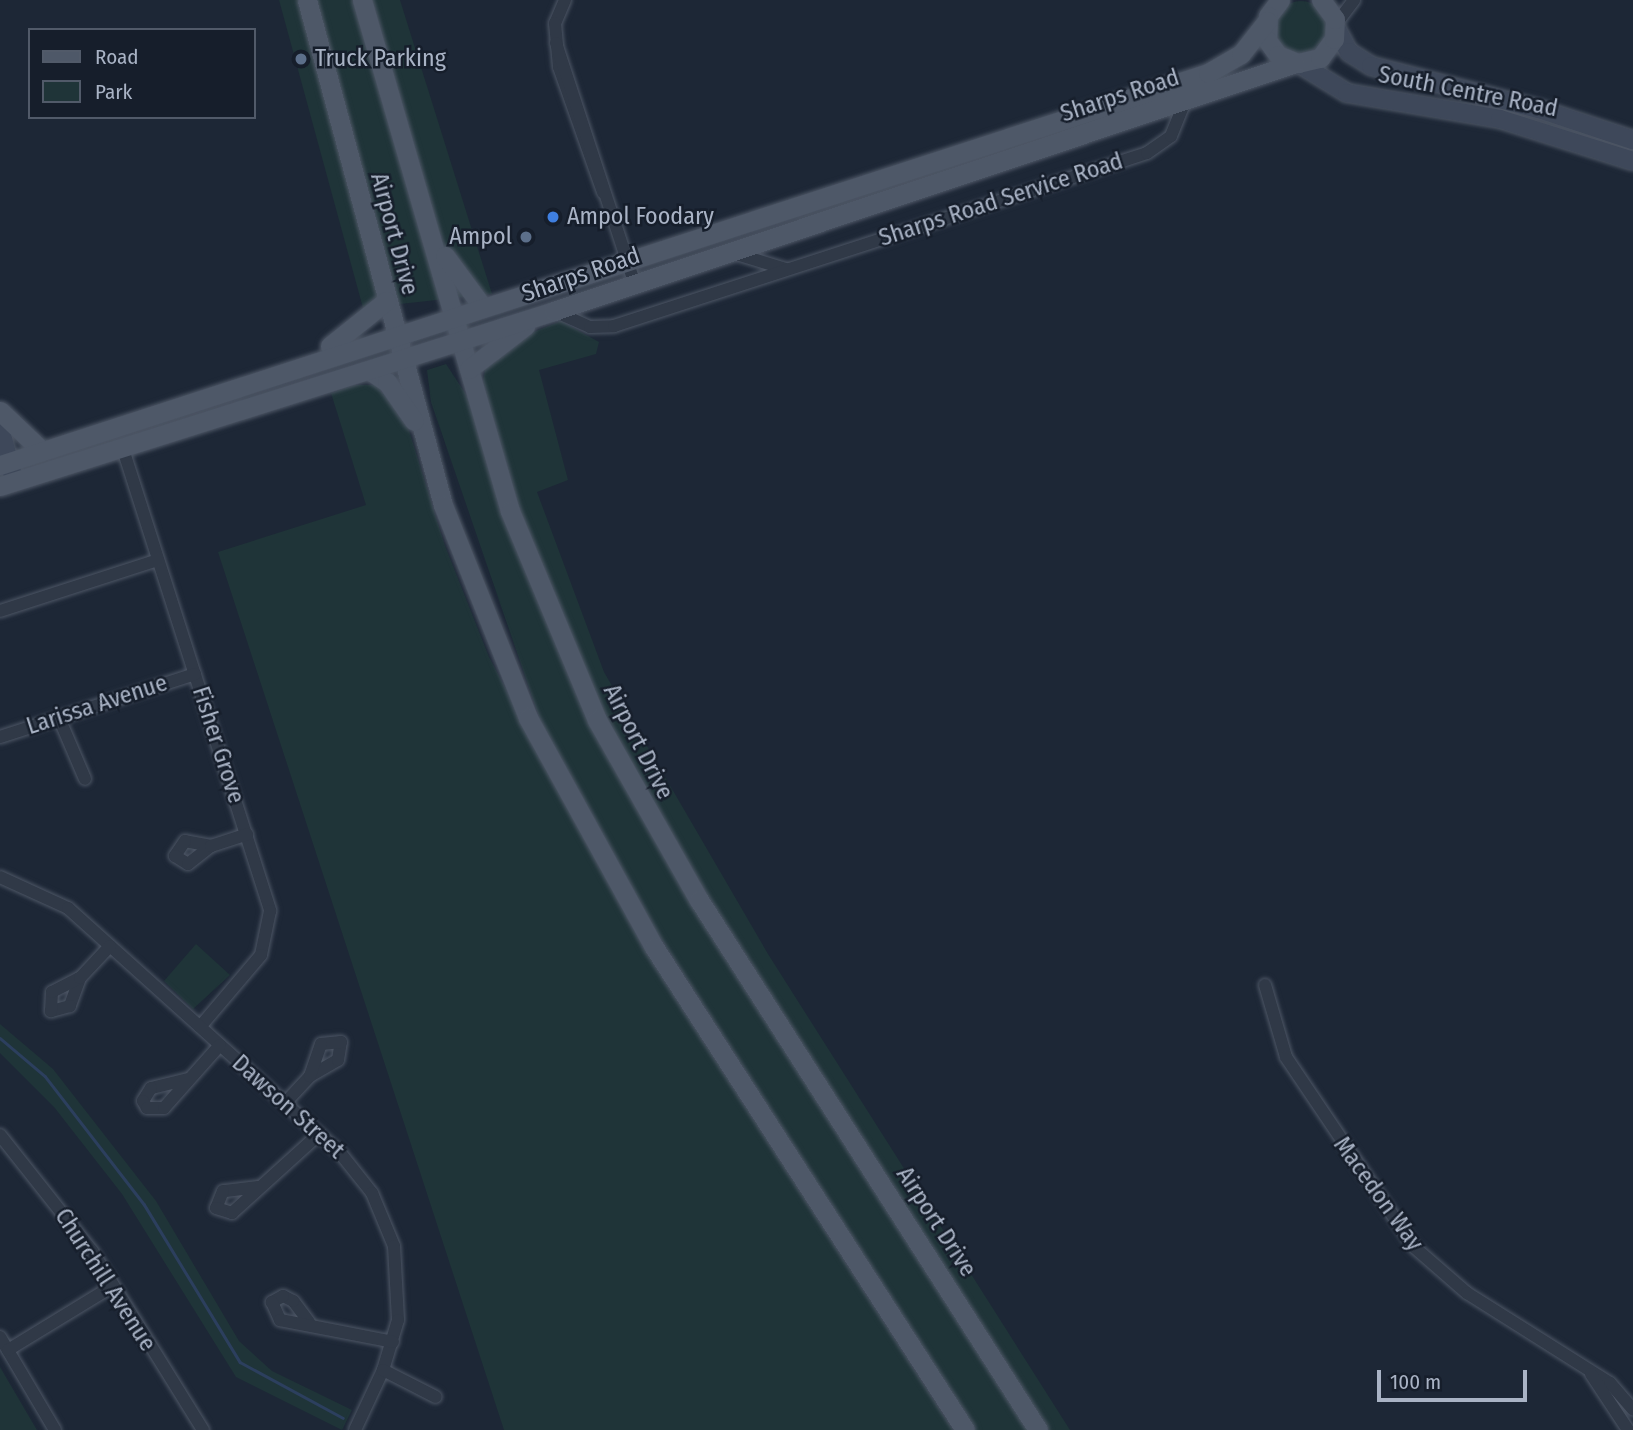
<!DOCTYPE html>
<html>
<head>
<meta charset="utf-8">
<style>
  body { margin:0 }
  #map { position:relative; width:1633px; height:1430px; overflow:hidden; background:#1d2736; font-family:"Fira Sans Condensed",sans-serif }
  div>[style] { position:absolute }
  .green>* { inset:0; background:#1f3438 }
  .round { border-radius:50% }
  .stream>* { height:2.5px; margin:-1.25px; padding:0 1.25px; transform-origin:1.25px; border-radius:1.25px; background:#2c3f5e }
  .roads { filter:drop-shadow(0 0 2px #4d5665) drop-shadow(0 0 2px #4d5665) }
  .street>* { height:12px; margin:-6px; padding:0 6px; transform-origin:6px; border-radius:6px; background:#303947 }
  .secondary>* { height:18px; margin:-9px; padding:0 9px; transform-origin:9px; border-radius:9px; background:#3e485a }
  .primary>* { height:19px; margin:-9.5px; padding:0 9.5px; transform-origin:9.5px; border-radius:9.5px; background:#4e5868 }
  .dots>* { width:19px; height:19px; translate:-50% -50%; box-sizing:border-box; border:4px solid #161e2b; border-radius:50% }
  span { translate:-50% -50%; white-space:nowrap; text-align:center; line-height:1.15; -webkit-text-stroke:5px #161e2b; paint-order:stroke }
  .poi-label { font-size:24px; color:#a9b3c5 }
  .left { translate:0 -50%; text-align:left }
  .right { translate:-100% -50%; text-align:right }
  .street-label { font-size:24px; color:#a9b3c5 }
  .legend { position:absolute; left:28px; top:28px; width:228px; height:91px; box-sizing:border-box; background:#161e2b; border:2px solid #515a69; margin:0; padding:9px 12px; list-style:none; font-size:21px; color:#a9b3c5 }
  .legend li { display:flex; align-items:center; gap:14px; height:35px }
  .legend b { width:35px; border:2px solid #515a69 }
  .scale { position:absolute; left:1377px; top:1370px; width:150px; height:32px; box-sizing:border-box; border:4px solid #a9b3c5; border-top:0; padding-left:9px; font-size:21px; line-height:24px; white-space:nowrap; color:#a9b3c5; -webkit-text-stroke:5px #161e2b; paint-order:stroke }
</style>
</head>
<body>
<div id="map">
  <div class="green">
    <i style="clip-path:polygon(279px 0,400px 0,492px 294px,363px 308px)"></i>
    <i class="round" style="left:1275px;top:1px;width:52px;height:52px"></i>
    <i style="clip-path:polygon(561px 321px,599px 342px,596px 354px,539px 370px,568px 480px,537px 492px,604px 672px,768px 954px,1070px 1430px,1048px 1430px,657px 816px,602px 711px,514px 495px,482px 390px,486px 362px,511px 341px)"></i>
    <i style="clip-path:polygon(446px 364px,471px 402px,590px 716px,1034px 1430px,975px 1430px,629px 889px,547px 740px,431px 402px,427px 370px)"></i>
    <i style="clip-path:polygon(354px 385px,377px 385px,407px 424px,445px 546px,489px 657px,643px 947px,953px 1430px,504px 1430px,218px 552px,366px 505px,331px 393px)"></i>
    <i style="clip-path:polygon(196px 944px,230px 975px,193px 1009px,164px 981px)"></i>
    <i style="clip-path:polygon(0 1024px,53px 1069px,156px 1201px,239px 1341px,272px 1371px,352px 1410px,342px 1430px,236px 1377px,122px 1194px,54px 1107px,0 1053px)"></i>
    <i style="clip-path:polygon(0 1367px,34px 1425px,37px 1430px,0 1430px)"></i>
  </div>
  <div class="stream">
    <i style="left:0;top:1038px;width:59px;rotate:40.2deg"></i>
    <i style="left:45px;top:1076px;width:162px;rotate:52.3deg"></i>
    <i style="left:144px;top:1204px;width:185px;rotate:58.7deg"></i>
    <i style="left:240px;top:1362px;width:117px;rotate:28.5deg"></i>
  </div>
  <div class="roads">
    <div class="street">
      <i style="left:565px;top:0;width:25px;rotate:113deg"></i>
      <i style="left:555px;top:23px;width:44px;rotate:84.8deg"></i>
      <i style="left:559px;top:67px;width:133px;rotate:70.6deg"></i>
      <i style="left:1336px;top:24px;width:30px;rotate:-53deg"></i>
      <i style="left:556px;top:43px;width:251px;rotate:71.9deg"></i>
      <i style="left:730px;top:252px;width:59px;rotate:16.9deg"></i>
      <i style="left:554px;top:311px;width:39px;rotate:24deg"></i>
      <i style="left:590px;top:327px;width:24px;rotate:-2deg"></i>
      <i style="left:614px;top:326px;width:560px;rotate:-17.98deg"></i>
      <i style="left:1147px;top:153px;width:29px;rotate:-35deg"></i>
      <i style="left:1171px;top:136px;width:38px;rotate:-68deg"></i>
      <i style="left:122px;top:446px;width:488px;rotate:72.3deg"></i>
      <i style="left:270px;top:911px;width:45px;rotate:101.6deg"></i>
      <i style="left:261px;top:955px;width:94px;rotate:130.3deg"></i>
      <i style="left:0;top:611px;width:166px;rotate:-17.9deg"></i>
      <i style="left:59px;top:718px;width:66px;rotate:66.9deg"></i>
      <i style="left:0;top:737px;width:205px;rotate:-17.9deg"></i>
      <i style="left:211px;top:846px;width:26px;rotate:-169deg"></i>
      <i style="left:185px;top:841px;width:18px;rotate:124deg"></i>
      <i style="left:175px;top:856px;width:15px;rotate:32deg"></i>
      <i style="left:188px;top:864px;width:29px;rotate:-38deg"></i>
      <i style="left:211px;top:846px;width:38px;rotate:-18deg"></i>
      <i style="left:0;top:877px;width:75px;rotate:24.5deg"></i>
      <i style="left:68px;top:908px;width:367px;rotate:42deg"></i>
      <i style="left:341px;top:1154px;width:50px;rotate:51.5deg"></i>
      <i style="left:372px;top:1193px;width:57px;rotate:67.5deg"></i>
      <i style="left:394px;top:1246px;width:74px;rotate:86.9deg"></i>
      <i style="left:398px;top:1320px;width:52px;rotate:106.7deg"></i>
      <i style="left:383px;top:1370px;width:66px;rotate:115deg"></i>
      <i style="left:80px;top:978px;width:30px;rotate:110deg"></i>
      <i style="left:70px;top:1006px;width:20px;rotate:165deg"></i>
      <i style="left:51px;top:1011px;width:19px;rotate:-87deg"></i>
      <i style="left:52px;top:992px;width:31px;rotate:-27deg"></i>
      <i style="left:80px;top:978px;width:44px;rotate:-46.8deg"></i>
      <i style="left:1265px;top:985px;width:75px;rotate:73.7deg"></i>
      <i style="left:1286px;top:1057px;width:229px;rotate:56deg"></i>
      <i style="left:1414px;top:1247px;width:70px;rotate:41deg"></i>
      <i style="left:1467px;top:1293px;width:169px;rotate:32.2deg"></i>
      <i style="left:1610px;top:1383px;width:35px;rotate:49deg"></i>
      <i style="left:188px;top:1079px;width:38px;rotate:166deg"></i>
      <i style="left:151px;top:1088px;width:15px;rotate:122deg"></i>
      <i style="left:143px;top:1101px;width:8px;rotate:60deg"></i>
      <i style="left:147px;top:1108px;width:17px"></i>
      <i style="left:164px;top:1108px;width:84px;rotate:-48.4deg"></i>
      <i style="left:285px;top:1103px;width:37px;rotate:-47deg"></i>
      <i style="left:310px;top:1076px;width:32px;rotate:-30deg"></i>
      <i style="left:338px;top:1060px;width:18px;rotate:-81deg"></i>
      <i style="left:341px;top:1042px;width:20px;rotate:174deg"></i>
      <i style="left:321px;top:1044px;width:34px;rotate:109deg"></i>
      <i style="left:0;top:1135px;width:148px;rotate:51.6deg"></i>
      <i style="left:92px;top:1251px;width:211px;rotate:58.2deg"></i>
      <i style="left:258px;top:1187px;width:35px;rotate:173deg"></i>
      <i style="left:223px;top:1191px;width:18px;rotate:112deg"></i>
      <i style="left:216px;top:1208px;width:17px;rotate:17deg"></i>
      <i style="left:232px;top:1213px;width:118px;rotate:-42.2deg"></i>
      <i style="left:309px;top:1322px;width:26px;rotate:-127deg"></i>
      <i style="left:293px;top:1301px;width:11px;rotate:-153deg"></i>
      <i style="left:283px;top:1296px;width:13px;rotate:151deg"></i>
      <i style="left:272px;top:1302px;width:20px;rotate:66deg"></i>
      <i style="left:280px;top:1320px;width:115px;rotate:11deg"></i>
      <i style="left:0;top:1337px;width:108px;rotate:59.4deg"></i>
      <i style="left:8px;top:1350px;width:123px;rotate:-31.4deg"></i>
      <i style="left:383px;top:1370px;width:59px;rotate:27deg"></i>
      <i style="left:1591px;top:1374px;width:67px;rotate:56.5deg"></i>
    </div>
    <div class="secondary">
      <i style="left:1336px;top:28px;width:27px;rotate:62deg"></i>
      <i style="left:1349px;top:52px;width:26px;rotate:32deg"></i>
      <i style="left:1371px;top:66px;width:173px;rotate:14.4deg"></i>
      <i style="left:1539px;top:109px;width:99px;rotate:18.3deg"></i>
      <i style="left:1298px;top:63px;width:57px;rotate:31.5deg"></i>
      <i style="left:1347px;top:93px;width:155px;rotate:9.6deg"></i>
      <i style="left:1500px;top:119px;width:139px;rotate:17.5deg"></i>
      <i style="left:0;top:428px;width:50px;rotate:74.8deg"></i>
    </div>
    <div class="primary">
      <i style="left:307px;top:0;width:523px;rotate:74.93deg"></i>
      <i style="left:443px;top:505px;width:229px;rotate:68.2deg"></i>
      <i style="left:528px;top:718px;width:261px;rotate:61.2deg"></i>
      <i style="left:654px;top:947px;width:574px;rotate:57.22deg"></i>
      <i style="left:362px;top:0;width:532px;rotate:73.85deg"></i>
      <i style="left:510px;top:511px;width:226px;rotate:67.4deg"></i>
      <i style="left:597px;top:720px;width:207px;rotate:60.5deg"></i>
      <i style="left:699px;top:900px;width:629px;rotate:57.4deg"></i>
      <i style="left:1280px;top:0;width:20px;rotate:127deg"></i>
      <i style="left:1268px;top:16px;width:24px;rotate:92deg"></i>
      <i style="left:1267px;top:40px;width:19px;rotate:54deg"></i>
      <i style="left:1278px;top:55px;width:22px;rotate:22deg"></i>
      <i style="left:1298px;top:63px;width:23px;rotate:-13deg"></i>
      <i style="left:1320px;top:58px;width:24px;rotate:-54deg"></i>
      <i style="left:1334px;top:39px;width:20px;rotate:-87deg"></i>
      <i style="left:1335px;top:19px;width:24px;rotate:-126deg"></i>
      <i style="left:445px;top:256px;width:62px;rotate:53.5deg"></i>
      <i style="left:330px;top:346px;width:72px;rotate:-38.8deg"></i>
      <i style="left:469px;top:369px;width:71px;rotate:-37.5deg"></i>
      <i style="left:369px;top:370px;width:22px;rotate:34deg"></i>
      <i style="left:387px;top:382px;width:47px;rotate:55.3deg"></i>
      <i style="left:0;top:411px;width:58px;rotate:43.6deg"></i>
      <i style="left:0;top:465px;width:1270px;rotate:-17.98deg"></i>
      <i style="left:1208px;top:73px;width:38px;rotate:-30deg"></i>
      <i style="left:1241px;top:54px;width:42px;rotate:-51.8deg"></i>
      <i style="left:0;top:486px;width:581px;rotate:-17.53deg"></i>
      <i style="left:554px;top:311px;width:781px;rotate:-18.5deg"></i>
    </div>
  </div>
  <div class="dots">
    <i style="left:301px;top:59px;background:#5c6f8a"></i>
    <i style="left:553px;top:217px;background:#3f7fe0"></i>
    <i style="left:526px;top:237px;background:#5c6f8a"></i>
  </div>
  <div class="poi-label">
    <span class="left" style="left:315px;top:59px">Truck Parking</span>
    <span class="left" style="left:567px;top:217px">Ampol Foodary</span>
    <span class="right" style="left:512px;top:237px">Ampol</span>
  </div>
  <div class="street-label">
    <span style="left:1468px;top:92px;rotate:11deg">South Centre Road</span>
    <span style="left:1120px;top:96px;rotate:-18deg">Sharps Road</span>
    <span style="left:1001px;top:200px;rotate:-18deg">Sharps Road Service Road</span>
    <span style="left:394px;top:234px;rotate:75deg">Airport Drive</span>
    <span style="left:581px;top:275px;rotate:-19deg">Sharps Road</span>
    <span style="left:97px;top:705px;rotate:-18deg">Larissa Avenue</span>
    <span style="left:638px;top:742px;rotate:63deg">Airport Drive</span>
    <span style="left:218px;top:745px;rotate:72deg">Fisher Grove</span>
    <span style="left:288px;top:1107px;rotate:42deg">Dawson Street</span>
    <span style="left:1378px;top:1194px;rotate:54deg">Macedon Way</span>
    <span style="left:936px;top:1222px;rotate:57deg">Airport Drive</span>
    <span style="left:105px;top:1280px;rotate:57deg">Churchill Avenue</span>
  </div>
  <ul class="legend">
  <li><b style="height:9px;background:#4e5868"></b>Road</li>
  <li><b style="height:19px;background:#1f3438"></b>Park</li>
  </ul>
  <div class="scale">100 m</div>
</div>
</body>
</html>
